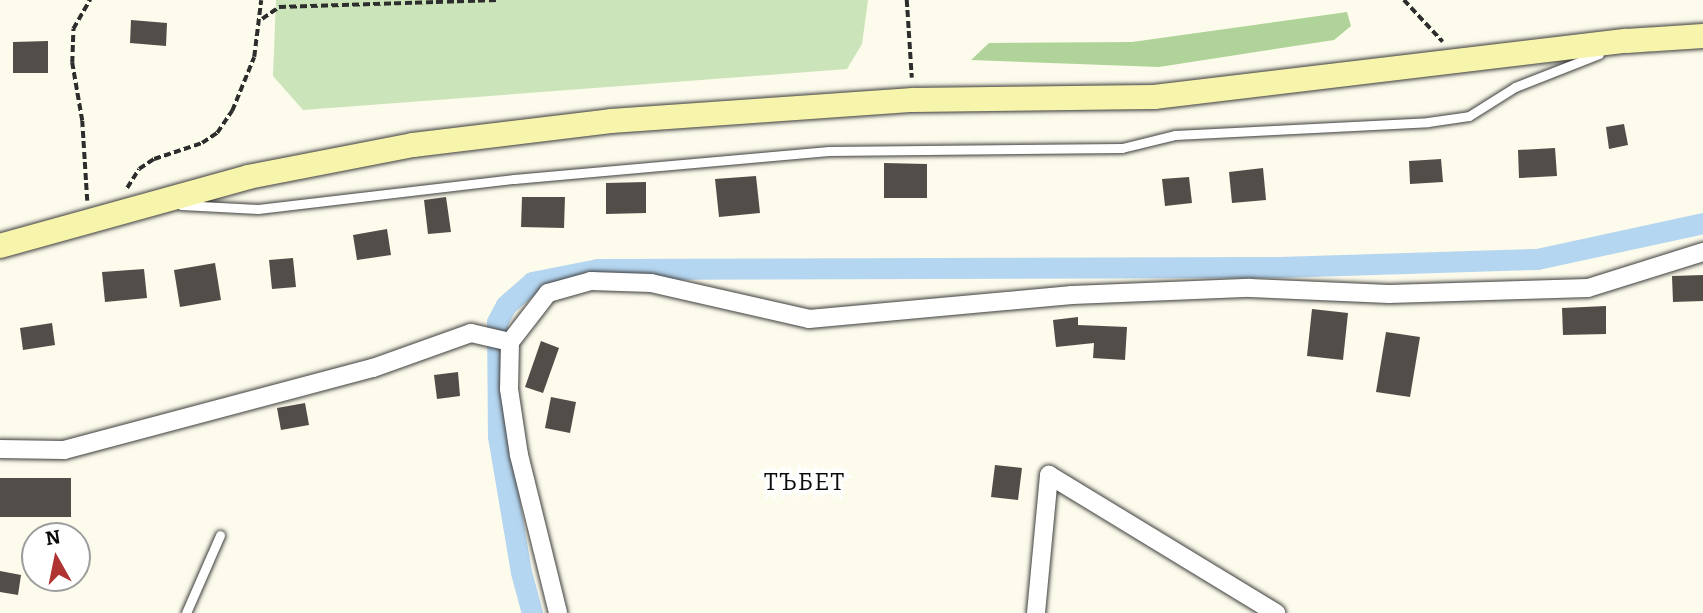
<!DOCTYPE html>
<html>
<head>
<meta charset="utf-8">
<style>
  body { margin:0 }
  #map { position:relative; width:1703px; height:613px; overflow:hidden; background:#fdfbeb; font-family:Bitter,serif }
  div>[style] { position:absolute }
  .green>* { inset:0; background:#cce4b9 }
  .forest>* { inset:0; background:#b0d399 }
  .canal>* { height:21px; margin:-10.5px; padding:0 10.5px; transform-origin:10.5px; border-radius:10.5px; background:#b5d6f0 }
  .building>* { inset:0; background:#534d49 }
  .path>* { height:3.5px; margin-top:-1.75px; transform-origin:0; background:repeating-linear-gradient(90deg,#2d2d2d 0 7px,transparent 0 10.5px) }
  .roads { filter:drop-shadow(0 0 2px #3e3e3e) drop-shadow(0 0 2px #3e3e3e) }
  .service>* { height:9px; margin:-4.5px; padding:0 4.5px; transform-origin:4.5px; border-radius:4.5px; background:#fff }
  .minor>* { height:18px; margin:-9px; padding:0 9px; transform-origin:9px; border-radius:9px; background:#fff }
  .secondary>* { height:24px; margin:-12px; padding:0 12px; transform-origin:12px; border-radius:12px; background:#f7f4ac }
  span { translate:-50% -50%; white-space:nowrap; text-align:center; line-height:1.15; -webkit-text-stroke:7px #fff; paint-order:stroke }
  .quarter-label { font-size:24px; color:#0b0b0b; letter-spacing:2px }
  .north { position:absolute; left:21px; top:522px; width:70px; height:70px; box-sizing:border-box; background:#fff; border:2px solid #9d9d9d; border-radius:50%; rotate:351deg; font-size:19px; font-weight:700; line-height:28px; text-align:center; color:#0b0b0b }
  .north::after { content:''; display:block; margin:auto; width:24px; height:32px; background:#ae3331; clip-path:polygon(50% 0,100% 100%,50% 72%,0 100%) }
</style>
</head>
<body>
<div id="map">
  <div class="green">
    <i style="clip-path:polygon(276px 0,868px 0,862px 44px,847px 69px,303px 110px,273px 76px)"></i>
  </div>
  <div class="forest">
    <i style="clip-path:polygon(1347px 12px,1351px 26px,1334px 40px,1159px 67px,971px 60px,989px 43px,1132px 42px)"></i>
  </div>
  <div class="canal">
    <i style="left:532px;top:613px;width:42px;rotate:-105deg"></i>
    <i style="left:521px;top:572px;width:138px;rotate:-99.6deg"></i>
    <i style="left:498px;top:436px;width:114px;rotate:-90.5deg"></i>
    <i style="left:497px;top:322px;width:19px;rotate:-62deg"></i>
    <i style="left:506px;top:305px;width:35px;rotate:-41deg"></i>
    <i style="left:532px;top:282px;width:67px;rotate:-11.1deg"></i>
    <i style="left:598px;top:269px;width:681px;rotate:-0.17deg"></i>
    <i style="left:1279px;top:267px;width:258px;rotate:-1.8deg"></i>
    <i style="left:1537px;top:259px;width:170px;rotate:-12.2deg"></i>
  </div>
  <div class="building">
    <i style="clip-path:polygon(131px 20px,167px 23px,166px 46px,130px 43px)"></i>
    <i style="clip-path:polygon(48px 41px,48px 73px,13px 73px,13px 42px)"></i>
    <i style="clip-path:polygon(1624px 124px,1628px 145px,1609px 149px,1606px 127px)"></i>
    <i style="clip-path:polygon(1555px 148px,1557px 176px,1519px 178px,1518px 150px)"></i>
    <i style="clip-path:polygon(1441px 159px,1443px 182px,1410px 184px,1409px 161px)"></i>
    <i style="clip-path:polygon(884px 163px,927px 164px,927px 198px,884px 198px)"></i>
    <i style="clip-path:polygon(1263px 168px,1266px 200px,1232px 203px,1229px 172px)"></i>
    <i style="clip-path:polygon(756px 176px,760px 213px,719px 217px,715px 179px)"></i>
    <i style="clip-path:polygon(1189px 177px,1192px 203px,1165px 206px,1162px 179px)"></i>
    <i style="clip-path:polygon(646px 182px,646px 213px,606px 214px,606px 183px)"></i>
    <i style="clip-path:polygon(446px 197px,451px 232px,428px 234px,424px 200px)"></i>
    <i style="clip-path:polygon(522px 197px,565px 197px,564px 228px,521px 227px)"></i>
    <i style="clip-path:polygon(387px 229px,391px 255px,357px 260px,353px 235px)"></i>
    <i style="clip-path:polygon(293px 258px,296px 287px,272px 289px,269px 260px)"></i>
    <i style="clip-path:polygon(215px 263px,221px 300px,180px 307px,174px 270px)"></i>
    <i style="clip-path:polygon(144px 269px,147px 298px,105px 302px,102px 272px)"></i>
    <i style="clip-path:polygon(1703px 275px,1703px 301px,1673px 302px,1672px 276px)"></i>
    <i style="clip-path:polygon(1606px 306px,1606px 334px,1563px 335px,1562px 308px)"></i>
    <i style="clip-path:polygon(1312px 309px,1348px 313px,1343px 360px,1307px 356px)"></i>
    <i style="clip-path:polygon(1078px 317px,1078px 325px,1127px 327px,1125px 360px,1093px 358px,1094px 343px,1056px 347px,1053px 320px)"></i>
    <i style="clip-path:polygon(52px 323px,55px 345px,23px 350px,20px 328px)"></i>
    <i style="clip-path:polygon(1386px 332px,1420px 337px,1410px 397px,1376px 392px)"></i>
    <i style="clip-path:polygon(541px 341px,559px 348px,543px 393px,525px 387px)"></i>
    <i style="clip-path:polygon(458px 372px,460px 396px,437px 399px,434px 375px)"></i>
    <i style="clip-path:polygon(551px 397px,576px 402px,570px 433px,545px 428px)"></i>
    <i style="clip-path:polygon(305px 403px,309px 425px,281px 430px,277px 408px)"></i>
    <i style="clip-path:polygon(995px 465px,1022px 468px,1018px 500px,991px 497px)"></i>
    <i style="clip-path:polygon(0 478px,71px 478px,71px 517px,0 517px)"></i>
    <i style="clip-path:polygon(0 571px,21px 575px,18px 595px,0 592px)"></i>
  </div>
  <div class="path">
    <i style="left:907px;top:0;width:78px;rotate:86.3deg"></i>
    <i style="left:1404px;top:0;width:57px;rotate:47.1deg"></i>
    <i style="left:262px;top:19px;width:21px;rotate:-35deg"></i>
    <i style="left:279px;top:7px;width:219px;rotate:-1.8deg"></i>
    <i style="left:127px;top:188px;width:22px;rotate:-58deg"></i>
    <i style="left:139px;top:169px;width:18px;rotate:-34deg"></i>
    <i style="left:154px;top:159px;width:51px;rotate:-18.4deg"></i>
    <i style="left:202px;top:143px;width:18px;rotate:-34deg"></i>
    <i style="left:217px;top:133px;width:27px;rotate:-56deg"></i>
    <i style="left:232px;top:111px;width:58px;rotate:-67.8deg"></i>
    <i style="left:254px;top:57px;width:57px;rotate:-83deg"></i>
    <i style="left:87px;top:201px;width:80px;rotate:-93.6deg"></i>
    <i style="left:82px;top:121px;width:59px;rotate:-99.8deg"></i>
    <i style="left:72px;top:63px;width:34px;rotate:-88deg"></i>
    <i style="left:73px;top:29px;width:34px;rotate:-60deg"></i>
  </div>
  <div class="roads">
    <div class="service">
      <i style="left:181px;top:205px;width:77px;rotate:3deg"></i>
      <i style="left:258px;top:209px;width:258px;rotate:-6.7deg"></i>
      <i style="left:514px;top:179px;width:316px;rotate:-5.1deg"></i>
      <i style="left:829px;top:151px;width:293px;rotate:-0.6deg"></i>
      <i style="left:1122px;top:148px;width:55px;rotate:-13.8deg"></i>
      <i style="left:1175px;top:135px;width:253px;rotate:-2.9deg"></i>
      <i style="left:1428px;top:122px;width:41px;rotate:-8.3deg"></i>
      <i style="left:1469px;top:116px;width:54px;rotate:-32.2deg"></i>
      <i style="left:1515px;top:87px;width:90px;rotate:-21.4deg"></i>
      <i style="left:186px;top:613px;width:85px;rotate:-66.4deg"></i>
    </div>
    <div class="minor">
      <i style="left:510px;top:342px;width:62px;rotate:-52.2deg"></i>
      <i style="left:548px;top:293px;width:45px;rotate:-15.6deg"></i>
      <i style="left:591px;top:281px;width:60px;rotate:1.9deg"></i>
      <i style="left:651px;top:283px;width:162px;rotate:12.8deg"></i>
      <i style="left:809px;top:319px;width:264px;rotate:-5.2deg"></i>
      <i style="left:1072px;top:295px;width:178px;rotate:-2.3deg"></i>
      <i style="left:1250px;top:288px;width:139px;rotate:2.5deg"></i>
      <i style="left:1389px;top:294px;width:199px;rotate:-1.7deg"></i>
      <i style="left:1588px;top:288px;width:121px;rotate:-17.4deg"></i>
      <i style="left:0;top:449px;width:64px;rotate:0.9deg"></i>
      <i style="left:64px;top:450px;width:320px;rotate:-14.9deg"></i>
      <i style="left:373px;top:368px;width:104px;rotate:-19.7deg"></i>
      <i style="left:471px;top:333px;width:40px;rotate:13deg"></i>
      <i style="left:510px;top:342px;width:47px;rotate:91.2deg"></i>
      <i style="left:509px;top:389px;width:67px;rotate:81.4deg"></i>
      <i style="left:519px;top:455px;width:163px;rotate:76.1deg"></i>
      <i style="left:1036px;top:613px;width:139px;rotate:-84.6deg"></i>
      <i style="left:1049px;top:475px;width:266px;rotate:31.3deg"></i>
    </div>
    <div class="secondary">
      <i style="left:0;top:246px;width:257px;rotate:-15.5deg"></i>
      <i style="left:248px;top:177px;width:168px;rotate:-11deg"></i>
      <i style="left:413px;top:145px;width:199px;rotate:-6.9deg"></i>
      <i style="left:611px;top:121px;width:303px;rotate:-4deg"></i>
      <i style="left:913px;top:100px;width:241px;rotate:-0.7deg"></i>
      <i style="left:1154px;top:97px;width:476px;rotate:-6.8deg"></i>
      <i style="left:1627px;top:41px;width:76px;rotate:-3.8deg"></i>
    </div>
  </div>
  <div class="quarter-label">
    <span style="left:805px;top:483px">ТЪБЕТ</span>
  </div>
  <div class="north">N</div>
</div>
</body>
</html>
